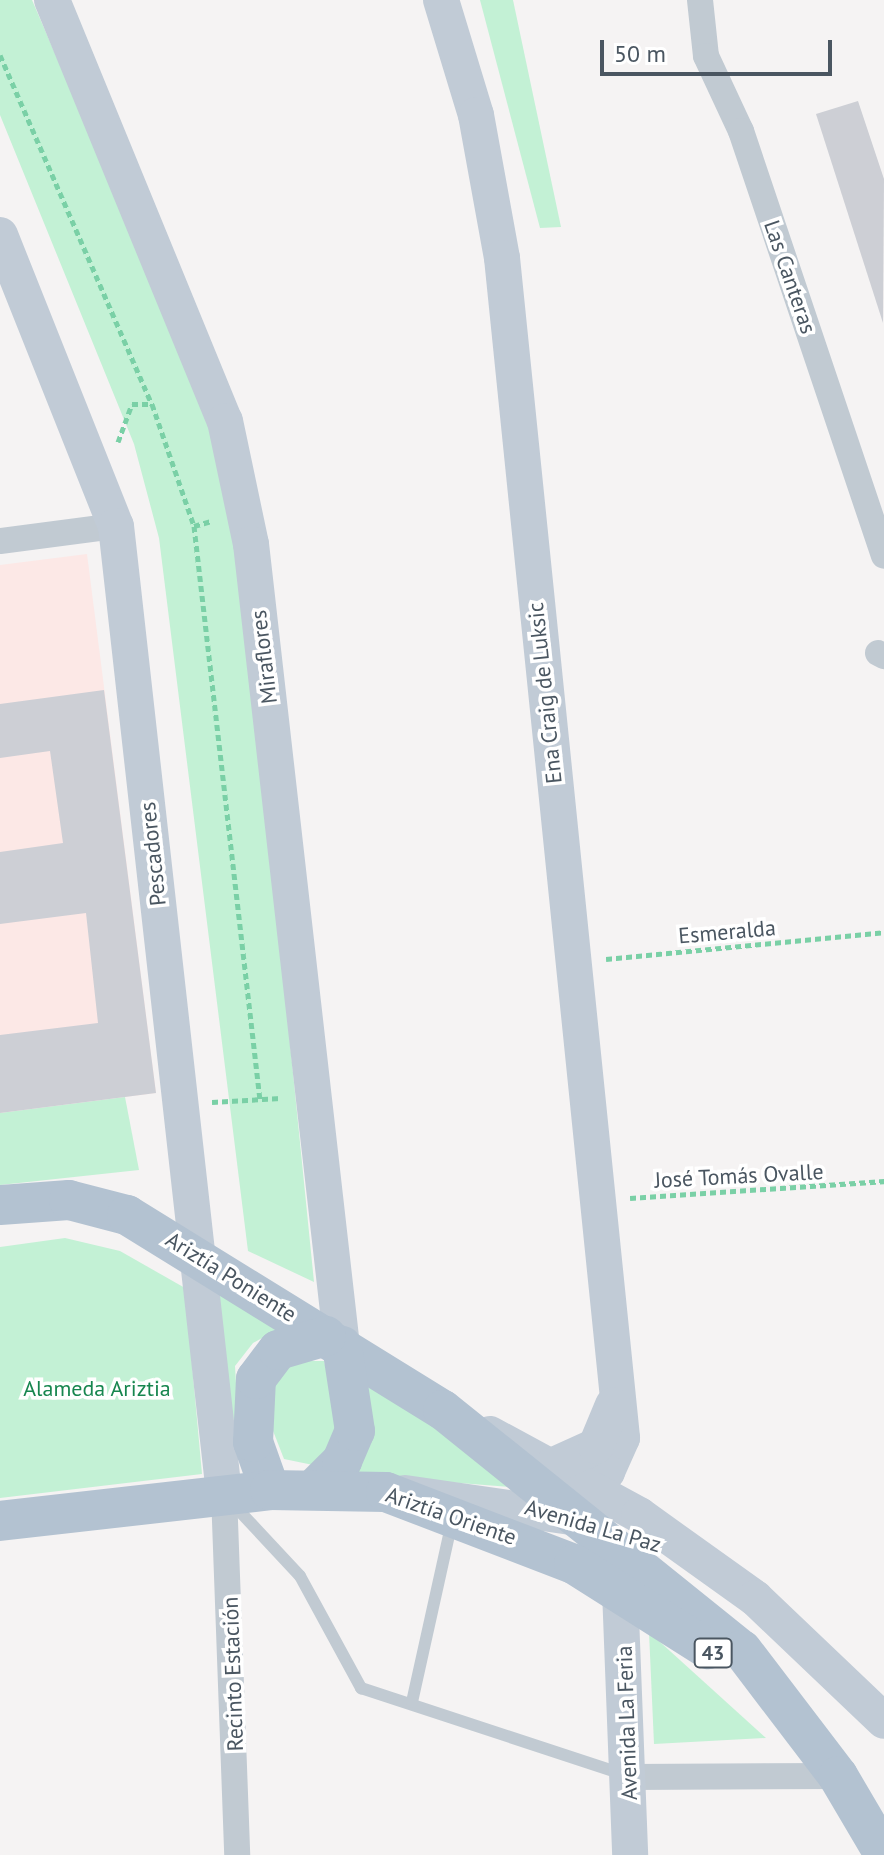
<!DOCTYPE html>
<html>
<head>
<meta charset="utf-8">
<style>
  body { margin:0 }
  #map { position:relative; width:884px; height:1855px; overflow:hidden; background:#f5f3f3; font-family:"PT Sans",sans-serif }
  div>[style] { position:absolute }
  .medical>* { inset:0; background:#fce8e6 }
  .green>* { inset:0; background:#c3f1d5 }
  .building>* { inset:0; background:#cdcfd5 }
  .path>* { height:5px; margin-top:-2.5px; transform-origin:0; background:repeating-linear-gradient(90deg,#7ad0a6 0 6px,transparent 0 10px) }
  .lane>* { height:12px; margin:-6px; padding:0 6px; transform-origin:6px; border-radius:6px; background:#c1cad2 }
  .street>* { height:26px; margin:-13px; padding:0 13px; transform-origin:13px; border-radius:13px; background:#c1cad2 }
  .secondary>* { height:36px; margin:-18px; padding:0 18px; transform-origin:18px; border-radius:18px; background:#c1cbd6 }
  .primary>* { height:40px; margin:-20px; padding:0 20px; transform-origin:20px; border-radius:20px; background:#b3c2d1 }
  span { translate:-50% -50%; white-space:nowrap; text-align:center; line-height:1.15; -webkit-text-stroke:7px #fff; paint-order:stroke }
  .shield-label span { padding:2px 6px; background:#fff; border:2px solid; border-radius:6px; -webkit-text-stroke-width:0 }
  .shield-label { font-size:20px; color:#4a5661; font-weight:700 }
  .street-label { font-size:22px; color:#4a5661 }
  .park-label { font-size:22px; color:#17864f }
  .scale { position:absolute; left:600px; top:40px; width:232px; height:36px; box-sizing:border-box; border:4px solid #4a5661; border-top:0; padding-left:10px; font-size:24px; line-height:28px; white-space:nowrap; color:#4a5661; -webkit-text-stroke:6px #fff; paint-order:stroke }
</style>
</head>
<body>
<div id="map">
  <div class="medical">
    <i style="clip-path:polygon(87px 554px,156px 1093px,0 1113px,0 565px)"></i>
  </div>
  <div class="green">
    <i style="clip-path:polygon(0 0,32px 0,207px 407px,240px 545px,314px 1282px,248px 1251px,159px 538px,134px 444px,0 115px)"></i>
    <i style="clip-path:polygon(480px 0,513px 0,561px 227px,540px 228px)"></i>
    <i style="clip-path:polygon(125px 1097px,139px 1170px,0 1185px,0 1113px)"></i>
    <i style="clip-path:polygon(65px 1238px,120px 1251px,185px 1288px,202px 1474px,0 1498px,0 1247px)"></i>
    <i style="clip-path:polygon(206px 1286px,280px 1328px,253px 1343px,235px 1366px,240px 1452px)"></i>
    <i style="clip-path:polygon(293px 1361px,324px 1361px,345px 1444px,313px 1465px,284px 1459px,270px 1423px,276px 1376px)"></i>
    <i style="clip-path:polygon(363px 1374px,524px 1488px,346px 1474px)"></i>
    <i style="clip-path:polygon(649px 1632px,766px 1738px,654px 1744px)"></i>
  </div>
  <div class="building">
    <i style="clip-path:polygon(858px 101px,884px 179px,883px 323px,816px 114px)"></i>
    <i style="clip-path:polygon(104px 690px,156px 1093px,0 1113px,0 1035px,98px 1023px,86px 913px,0 924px,0 852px,63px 843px,50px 751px,0 758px,0 704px)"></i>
  </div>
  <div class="path">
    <i style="left:0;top:55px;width:381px;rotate:66.5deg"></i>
    <i style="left:152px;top:404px;width:129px;rotate:71deg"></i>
    <i style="left:194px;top:526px;width:578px;rotate:83.44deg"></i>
    <i style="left:118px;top:442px;width:40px;rotate:-69.8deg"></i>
    <i style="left:132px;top:404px;width:20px"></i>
    <i style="left:194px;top:526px;width:19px;rotate:-16deg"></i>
    <i style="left:606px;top:959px;width:279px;rotate:-5.5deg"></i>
    <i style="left:212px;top:1102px;width:69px;rotate:-3.3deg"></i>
    <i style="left:630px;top:1198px;width:255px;rotate:-3.8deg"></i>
  </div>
  <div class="lane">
    <i style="left:231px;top:1502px;width:101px;rotate:47deg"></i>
    <i style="left:300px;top:1576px;width:128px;rotate:61.4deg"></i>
    <i style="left:361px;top:1688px;width:276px;rotate:18.2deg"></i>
    <i style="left:412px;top:1702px;width:185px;rotate:-77.5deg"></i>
  </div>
  <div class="street">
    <i style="left:700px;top:0;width:56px;rotate:83.9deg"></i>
    <i style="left:706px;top:56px;width:83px;rotate:65deg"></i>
    <i style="left:741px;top:131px;width:448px;rotate:71.4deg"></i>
    <i style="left:0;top:541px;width:117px;rotate:-7.4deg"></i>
    <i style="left:878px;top:653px;width:7px;rotate:27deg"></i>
    <i style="left:224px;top:1494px;width:361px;rotate:87.9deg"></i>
    <i style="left:630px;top:1777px;width:208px;rotate:-0.3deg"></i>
  </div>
  <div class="secondary">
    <i style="left:52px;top:0;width:455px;rotate:67.7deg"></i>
    <i style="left:225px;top:421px;width:126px;rotate:78.1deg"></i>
    <i style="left:251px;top:544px;width:807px;rotate:83.53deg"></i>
    <i style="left:441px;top:0;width:120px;rotate:73.1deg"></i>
    <i style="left:476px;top:115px;width:145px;rotate:79.7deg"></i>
    <i style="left:502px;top:258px;width:1186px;rotate:84.19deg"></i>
    <i style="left:622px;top:1438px;width:37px;rotate:114deg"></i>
    <i style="left:607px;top:1472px;width:56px;rotate:129.9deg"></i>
    <i style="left:0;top:235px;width:313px;rotate:68.3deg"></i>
    <i style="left:116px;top:526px;width:974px;rotate:83.63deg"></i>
    <i style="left:490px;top:1434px;width:170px;rotate:28.5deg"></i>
    <i style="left:639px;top:1515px;width:143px;rotate:35.6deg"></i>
    <i style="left:755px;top:1598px;width:178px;rotate:43.6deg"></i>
    <i style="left:552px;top:1466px;width:48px;rotate:-24.4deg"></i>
    <i style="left:596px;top:1446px;width:44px;rotate:-67.5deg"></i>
    <i style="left:405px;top:1493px;width:176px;rotate:8.2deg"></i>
    <i style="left:620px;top:1590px;width:265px;rotate:87.8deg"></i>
  </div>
  <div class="primary">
    <i style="left:0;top:1205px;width:69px;rotate:-4.1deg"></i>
    <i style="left:69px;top:1200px;width:60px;rotate:14.5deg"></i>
    <i style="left:127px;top:1215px;width:371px;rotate:31.7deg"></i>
    <i style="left:443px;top:1410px;width:383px;rotate:38.8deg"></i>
    <i style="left:742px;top:1650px;width:158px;rotate:52.7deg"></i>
    <i style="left:838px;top:1776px;width:91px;rotate:59.5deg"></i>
    <i style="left:316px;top:1487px;width:37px;rotate:-45deg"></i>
    <i style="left:342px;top:1461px;width:33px;rotate:-67deg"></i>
    <i style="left:355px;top:1431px;width:86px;rotate:-98.7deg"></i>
    <i style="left:270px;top:1490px;width:51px;rotate:-109.5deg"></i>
    <i style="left:253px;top:1442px;width:63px;rotate:-87.3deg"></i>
    <i style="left:256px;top:1379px;width:36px;rotate:-53deg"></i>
    <i style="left:278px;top:1350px;width:50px;rotate:-16.3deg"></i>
    <i style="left:0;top:1521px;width:272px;rotate:-6.5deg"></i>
    <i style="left:270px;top:1490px;width:116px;rotate:1deg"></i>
    <i style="left:386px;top:1492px;width:201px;rotate:21deg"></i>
    <i style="left:574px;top:1564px;width:159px;rotate:32.4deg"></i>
  </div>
  <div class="shield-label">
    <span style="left:713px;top:1653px">43</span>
  </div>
  <div class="street-label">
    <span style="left:790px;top:277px;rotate:71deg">Las Canteras</span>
    <span style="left:264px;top:657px;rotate:-97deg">Miraflores</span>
    <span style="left:545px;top:693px;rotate:-96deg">Ena Craig de Luksic</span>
    <span style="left:153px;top:854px;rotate:-96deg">Pescadores</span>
    <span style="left:727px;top:932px;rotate:-5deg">Esmeralda</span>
    <span style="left:739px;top:1176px;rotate:-3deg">José Tomás Ovalle</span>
    <span style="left:231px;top:1277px;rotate:32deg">Ariztía Poniente</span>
    <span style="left:451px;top:1516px;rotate:19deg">Ariztía Oriente</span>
    <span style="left:593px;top:1526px;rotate:16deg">Avenida La Paz</span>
    <span style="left:233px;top:1674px;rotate:-92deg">Recinto Estación</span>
    <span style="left:627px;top:1723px;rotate:-92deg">Avenida La Feria</span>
  </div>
  <div class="park-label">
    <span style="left:97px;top:1389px">Alameda Ariztia</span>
  </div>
  <div class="scale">50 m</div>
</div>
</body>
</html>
